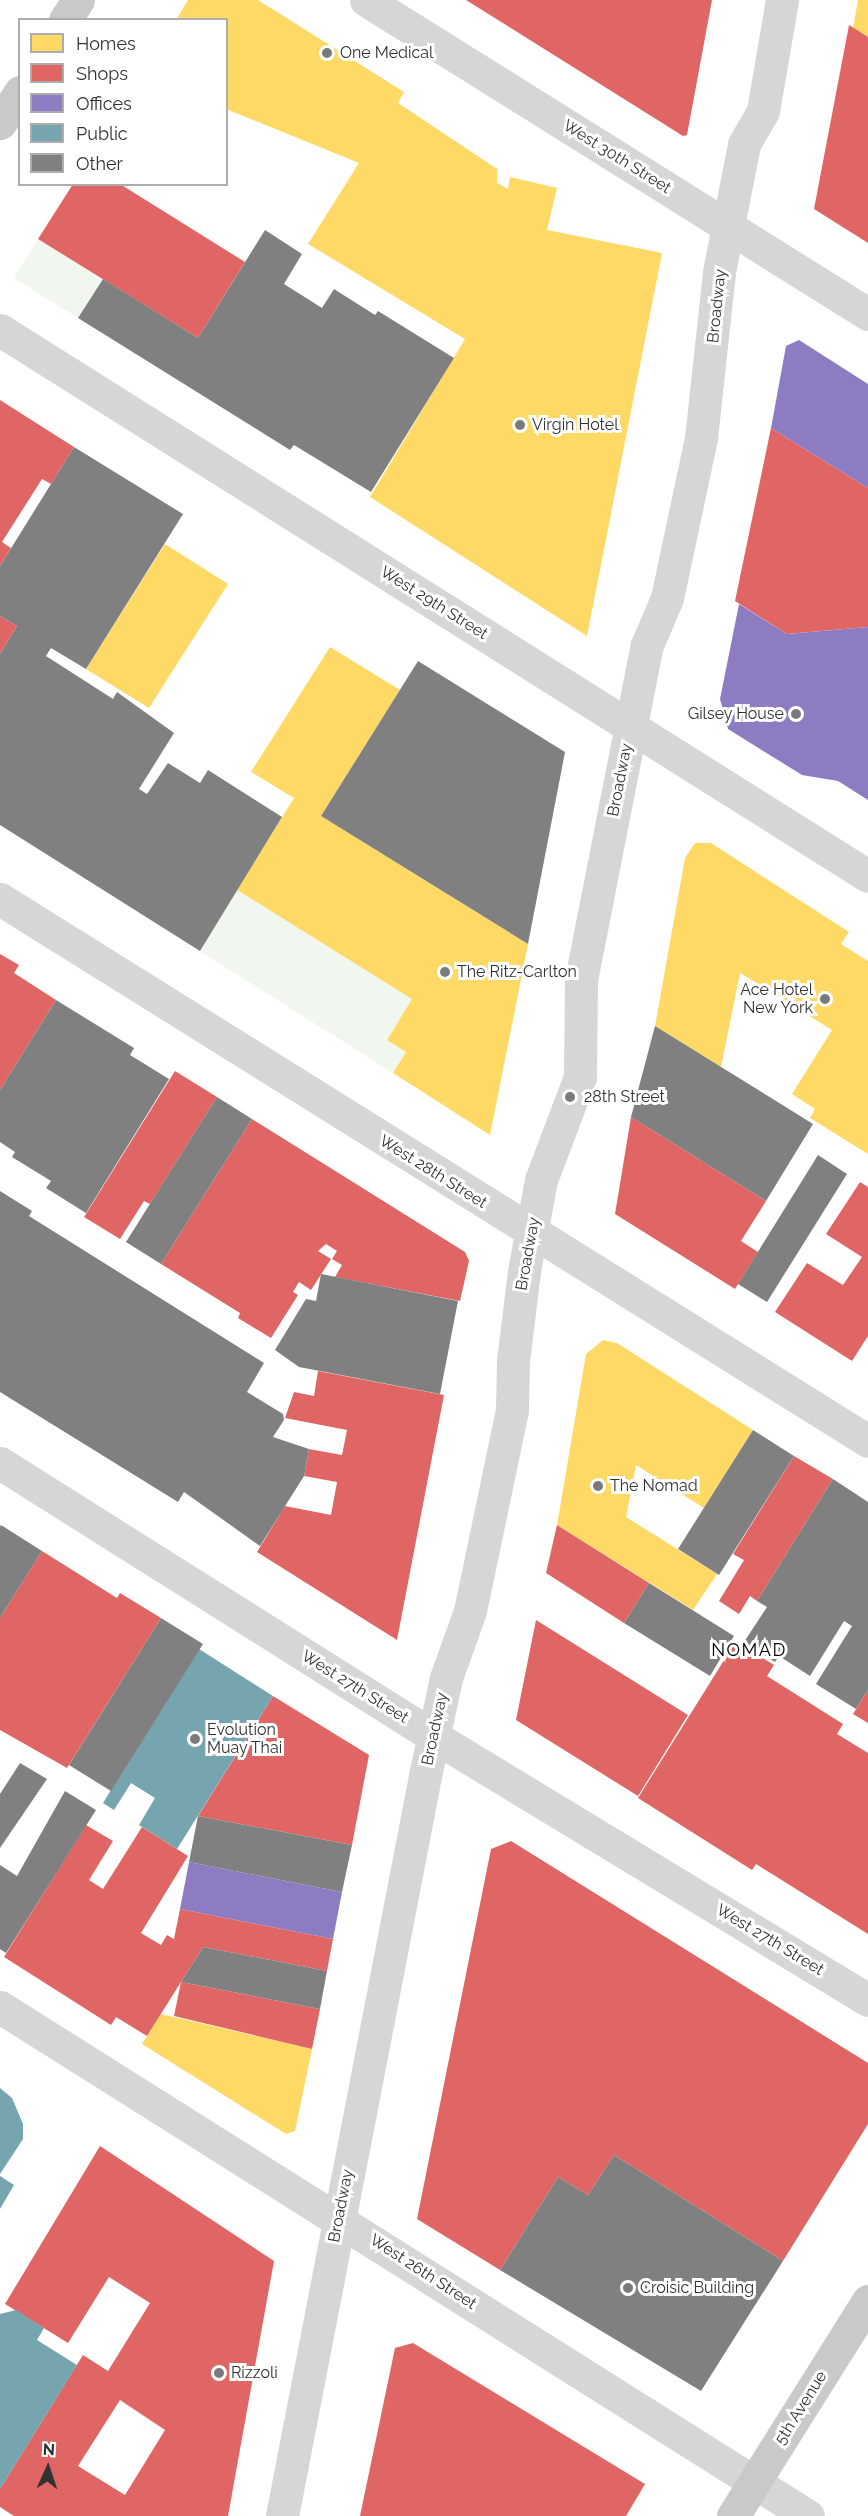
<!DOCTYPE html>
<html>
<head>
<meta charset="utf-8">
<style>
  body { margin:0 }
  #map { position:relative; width:868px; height:2516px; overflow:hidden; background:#fff; font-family:Raleway,sans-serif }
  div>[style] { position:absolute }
  .green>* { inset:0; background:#f1f6ee }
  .homes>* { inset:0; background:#ffd966 }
  .shops>* { inset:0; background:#e06666 }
  .offices>* { inset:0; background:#8e7cc3 }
  .public>* { inset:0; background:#76a5af }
  .building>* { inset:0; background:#808080 }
  .minor>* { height:33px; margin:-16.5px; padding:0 16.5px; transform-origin:16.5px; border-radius:16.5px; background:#d6d6d6 }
  .major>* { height:33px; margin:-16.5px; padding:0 16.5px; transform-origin:16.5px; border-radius:16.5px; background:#c9c9c9 }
  .dots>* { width:16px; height:16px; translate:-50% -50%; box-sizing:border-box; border:3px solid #fff; border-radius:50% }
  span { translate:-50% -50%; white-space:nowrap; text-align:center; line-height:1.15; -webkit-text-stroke:6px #fff; paint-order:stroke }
  .poi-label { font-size:16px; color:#323232 }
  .left { translate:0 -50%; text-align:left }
  .right { translate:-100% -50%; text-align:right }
  .street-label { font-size:16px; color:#323232 }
  .neighbourhood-label { font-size:18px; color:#000; letter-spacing:1.5px }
  .legend { position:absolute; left:18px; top:18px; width:210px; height:168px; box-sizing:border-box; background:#fff; border:2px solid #adadad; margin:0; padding:8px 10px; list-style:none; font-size:18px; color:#323232 }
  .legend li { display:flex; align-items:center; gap:12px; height:30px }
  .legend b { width:30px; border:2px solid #adadad }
  .north { position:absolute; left:18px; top:2438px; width:60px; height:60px; -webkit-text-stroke:4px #fff; paint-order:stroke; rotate:3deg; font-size:16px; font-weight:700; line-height:24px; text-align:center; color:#323232 }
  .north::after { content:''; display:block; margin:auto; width:21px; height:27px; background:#323232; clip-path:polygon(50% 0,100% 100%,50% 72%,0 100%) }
</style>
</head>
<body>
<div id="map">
  <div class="green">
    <i style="clip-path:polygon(38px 239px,103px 279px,78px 318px,14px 278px)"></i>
    <i style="clip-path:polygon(237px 890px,412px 999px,387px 1040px,406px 1052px,393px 1073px,200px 951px)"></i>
  </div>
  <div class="homes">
    <i style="clip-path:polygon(188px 0,258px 0,404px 92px,398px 103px,497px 169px,497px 183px,508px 189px,510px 177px,557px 188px,547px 230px,662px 253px,587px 636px,370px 497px,465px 339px,308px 244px,359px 163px,226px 109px,226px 20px,176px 20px)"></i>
    <i style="clip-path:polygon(858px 0,868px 0,868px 37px,853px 28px)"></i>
    <i style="clip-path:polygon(165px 544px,228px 584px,149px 708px,86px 669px)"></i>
    <i style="clip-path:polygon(330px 647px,400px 690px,321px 816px,528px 944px,490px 1135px,393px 1073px,406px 1052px,387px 1040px,412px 999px,237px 890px,294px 798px,251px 772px)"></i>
    <i style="clip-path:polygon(695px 843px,711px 843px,849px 932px,841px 944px,868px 961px,868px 1154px,810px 1118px,815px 1109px,792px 1094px,832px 1030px,740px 973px,721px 1067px,655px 1026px,685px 858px)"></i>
    <i style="clip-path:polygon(603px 1340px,617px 1343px,753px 1430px,704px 1508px,636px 1465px,626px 1517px,717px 1574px,693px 1610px,557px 1525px,586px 1354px)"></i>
    <i style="clip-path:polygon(161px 2014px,312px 2049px,295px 2131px,286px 2134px,142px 2044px)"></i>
  </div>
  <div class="shops">
    <i style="clip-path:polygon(466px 0,712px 0,687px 135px,683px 136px)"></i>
    <i style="clip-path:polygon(849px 25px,868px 37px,868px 243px,814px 209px)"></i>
    <i style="clip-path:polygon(73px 184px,120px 184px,245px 262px,198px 338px,38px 239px)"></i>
    <i style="clip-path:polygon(0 400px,74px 447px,51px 484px,42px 479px,2px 542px,11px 548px,0 566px)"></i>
    <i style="clip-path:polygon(771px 428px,868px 488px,868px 627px,787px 634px,735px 601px)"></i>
    <i style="clip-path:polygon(0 616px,17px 626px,0 654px)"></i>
    <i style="clip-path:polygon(0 954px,19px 965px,14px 973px,56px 1000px,0 1090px)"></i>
    <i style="clip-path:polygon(175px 1071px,217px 1097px,150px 1204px,144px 1201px,120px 1239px,84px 1217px)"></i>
    <i style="clip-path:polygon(631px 1117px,766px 1201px,741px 1241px,758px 1252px,735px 1289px,615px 1214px)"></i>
    <i style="clip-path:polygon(252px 1119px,465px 1252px,469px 1261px,460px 1301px,335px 1277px,342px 1265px,332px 1259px,337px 1251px,326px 1244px,318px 1251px,331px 1259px,311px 1290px,299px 1282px,293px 1292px,298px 1295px,271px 1338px,238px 1318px,240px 1313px,161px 1264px)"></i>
    <i style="clip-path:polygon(860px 1182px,868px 1187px,868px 1336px,852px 1361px,775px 1312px,807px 1263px,843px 1285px,862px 1257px,826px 1234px)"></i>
    <i style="clip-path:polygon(318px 1371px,444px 1395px,397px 1640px,257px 1552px,285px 1506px,331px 1515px,337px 1482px,304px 1476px,309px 1449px,342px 1455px,347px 1430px,285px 1418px,294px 1392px,314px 1396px)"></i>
    <i style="clip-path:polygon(794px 1456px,833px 1479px,757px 1601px,750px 1596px,739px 1614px,719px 1601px,744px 1560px,733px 1554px)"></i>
    <i style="clip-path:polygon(557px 1525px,649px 1583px,624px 1623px,546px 1573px)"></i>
    <i style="clip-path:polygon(42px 1551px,117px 1598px,120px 1593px,161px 1618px,67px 1768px,0 1730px,0 1618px)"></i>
    <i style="clip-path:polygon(536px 1620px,688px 1715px,638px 1796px,516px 1720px)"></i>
    <i style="clip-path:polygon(736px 1641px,774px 1665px,767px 1676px,843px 1724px,837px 1734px,868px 1753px,868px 1934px,756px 1864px,752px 1870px,638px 1798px)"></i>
    <i style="clip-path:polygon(868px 1690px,868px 1723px,853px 1714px)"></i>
    <i style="clip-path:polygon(273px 1696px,369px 1755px,352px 1845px,198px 1816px)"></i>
    <i style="clip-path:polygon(86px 1825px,113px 1841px,89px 1880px,103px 1889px,142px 1827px,188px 1856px,141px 1933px,161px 1945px,167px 1935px,174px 1939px,180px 1909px,333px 1939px,327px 1971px,203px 1947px,147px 2036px,116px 2017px,111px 2025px,4px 1957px)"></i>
    <i style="clip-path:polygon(511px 1841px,868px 2063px,868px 2124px,783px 2261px,614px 2155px,588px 2195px,558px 2177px,500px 2270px,417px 2219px,491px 1849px)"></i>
    <i style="clip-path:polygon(181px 1982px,320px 2009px,312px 2049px,174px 2016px)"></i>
    <i style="clip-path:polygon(evenodd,100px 2146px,274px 2261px,228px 2516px,14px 2516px,0 2507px,0 2489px,83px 2355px,108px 2371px,150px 2303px,109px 2277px,68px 2343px,5px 2304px,100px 2146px,120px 2400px,165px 2430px,125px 2495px,78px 2466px,120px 2400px)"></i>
    <i style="clip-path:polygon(413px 2343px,645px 2484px,626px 2516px,360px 2516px,395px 2348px)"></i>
  </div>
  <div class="offices">
    <i style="clip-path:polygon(799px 340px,868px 384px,868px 488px,771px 428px,786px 346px)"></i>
    <i style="clip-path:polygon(739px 604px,787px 634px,868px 627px,868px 800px,838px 781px,802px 775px,728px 729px,720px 699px)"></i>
    <i style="clip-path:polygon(189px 1862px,342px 1892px,333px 1939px,180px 1909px)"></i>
  </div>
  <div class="public">
    <i style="clip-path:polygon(199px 1649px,273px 1696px,177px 1849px,139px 1825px,155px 1798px,131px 1783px,114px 1810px,103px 1803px)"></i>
    <i style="clip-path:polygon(0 2088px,12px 2098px,23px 2124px,23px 2139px,0 2174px)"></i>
    <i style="clip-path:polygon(0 2176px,14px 2185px,0 2209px)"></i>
    <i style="clip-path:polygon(16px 2310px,44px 2328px,37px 2340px,77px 2365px,0 2489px,0 2314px)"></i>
  </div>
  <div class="building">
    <i style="clip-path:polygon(265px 230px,302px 254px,284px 284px,322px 308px,334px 289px,375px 315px,378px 311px,454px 358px,371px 492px,294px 445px,290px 450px,78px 318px,103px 279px,198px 338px)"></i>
    <i style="clip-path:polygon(74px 447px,183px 514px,86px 669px,51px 648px,46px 656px,113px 699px,117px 692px,174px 733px,139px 789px,147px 794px,168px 763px,200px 783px,208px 770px,282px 817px,200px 951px,0 825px,0 654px,17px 626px,0 616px,0 566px)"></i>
    <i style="clip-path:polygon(418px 661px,565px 752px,528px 944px,321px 816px)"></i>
    <i style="clip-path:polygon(56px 1000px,134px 1048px,130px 1055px,169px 1079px,86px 1213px,46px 1188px,51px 1181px,12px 1157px,15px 1152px,0 1142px,0 1090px)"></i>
    <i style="clip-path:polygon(655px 1026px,813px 1124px,766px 1201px,631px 1117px)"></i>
    <i style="clip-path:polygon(217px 1097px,252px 1119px,161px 1264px,126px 1242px)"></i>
    <i style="clip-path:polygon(818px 1155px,847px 1174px,767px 1302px,738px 1284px)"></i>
    <i style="clip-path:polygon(0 1191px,32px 1211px,29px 1216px,264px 1363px,247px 1392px,283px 1414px,284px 1420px,273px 1437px,309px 1449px,304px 1476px,260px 1546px,184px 1492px,178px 1502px,0 1392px)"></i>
    <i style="clip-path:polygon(321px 1274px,458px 1301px,440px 1394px,299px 1367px,275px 1350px,306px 1299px,316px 1301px)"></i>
    <i style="clip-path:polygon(753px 1430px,794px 1456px,719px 1575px,678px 1549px)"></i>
    <i style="clip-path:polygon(833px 1479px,868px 1502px,868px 1690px,856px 1709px,816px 1684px,852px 1626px,844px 1621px,810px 1676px,779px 1656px,775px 1662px,744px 1642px,767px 1607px,757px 1601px)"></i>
    <i style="clip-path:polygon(1px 1525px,42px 1551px,0 1618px,0 1527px)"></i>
    <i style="clip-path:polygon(649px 1583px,734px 1636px,710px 1676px,624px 1623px)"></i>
    <i style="clip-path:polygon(161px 1618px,203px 1644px,111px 1791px,69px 1765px)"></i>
    <i style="clip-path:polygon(20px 1763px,47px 1779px,0 1848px,0 1794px)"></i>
    <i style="clip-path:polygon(65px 1791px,96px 1810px,6px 1953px,0 1949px,0 1865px,17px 1876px)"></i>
    <i style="clip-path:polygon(198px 1816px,352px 1845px,342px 1892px,189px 1862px)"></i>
    <i style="clip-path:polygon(203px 1947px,327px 1971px,320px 2009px,181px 1982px)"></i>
    <i style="clip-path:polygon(614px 2155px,783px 2261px,701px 2391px,500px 2270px,558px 2177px,588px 2195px)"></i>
  </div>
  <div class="minor">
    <i style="left:366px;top:0;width:592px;rotate:32.03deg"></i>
    <i style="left:0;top:330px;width:1025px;rotate:32.17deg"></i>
    <i style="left:0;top:899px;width:1023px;rotate:31.98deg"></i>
    <i style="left:0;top:1463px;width:512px;rotate:32.23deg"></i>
    <i style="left:433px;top:1736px;width:509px;rotate:31.25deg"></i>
    <i style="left:0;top:2007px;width:955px;rotate:32.21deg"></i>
    <i style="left:282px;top:2516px;width:754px;rotate:-79.06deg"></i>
    <i style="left:425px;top:1776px;width:100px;rotate:-77.9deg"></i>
    <i style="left:446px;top:1678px;width:71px;rotate:-70.3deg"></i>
    <i style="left:470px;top:1611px;width:205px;rotate:-78.2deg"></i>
    <i style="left:512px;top:1410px;width:49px;rotate:-88.8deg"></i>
    <i style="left:513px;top:1361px;width:91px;rotate:-83deg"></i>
    <i style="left:524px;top:1271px;width:93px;rotate:-79.4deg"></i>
    <i style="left:541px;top:1180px;width:110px;rotate:-69.3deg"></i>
    <i style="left:580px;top:1077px;width:97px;rotate:-89.4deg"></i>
    <i style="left:581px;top:980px;width:341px;rotate:-78.9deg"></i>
    <i style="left:647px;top:645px;width:51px;rotate:-66.9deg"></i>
    <i style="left:667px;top:598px;width:164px;rotate:-78deg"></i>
    <i style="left:701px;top:438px;width:167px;rotate:-83.8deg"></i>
    <i style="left:719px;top:272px;width:130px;rotate:-78.9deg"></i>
    <i style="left:744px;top:144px;width:38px;rotate:-60deg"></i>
    <i style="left:763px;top:111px;width:113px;rotate:-80.3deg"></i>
  </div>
  <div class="major">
    <i style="left:65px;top:20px;width:24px;rotate:-57deg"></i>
    <i style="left:0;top:123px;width:37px;rotate:-57deg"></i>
    <i style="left:733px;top:2516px;width:254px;rotate:-57.9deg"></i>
  </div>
  <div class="dots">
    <i style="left:327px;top:53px;background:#7a7a7a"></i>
    <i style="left:520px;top:425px;background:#7a7a7a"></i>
    <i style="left:796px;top:714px;background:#7a7a7a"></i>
    <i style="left:445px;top:972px;background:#7a7a7a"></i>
    <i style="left:825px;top:999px;background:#7a7a7a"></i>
    <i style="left:570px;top:1097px;background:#7a7a7a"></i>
    <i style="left:598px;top:1486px;background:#7a7a7a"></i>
    <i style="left:195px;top:1739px;background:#7a7a7a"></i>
    <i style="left:628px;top:2288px;background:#7a7a7a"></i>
    <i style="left:219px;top:2373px;background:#7a7a7a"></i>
  </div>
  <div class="poi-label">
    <span class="left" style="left:340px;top:53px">One Medical</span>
    <span class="left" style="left:532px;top:425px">Virgin Hotel</span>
    <span class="right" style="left:784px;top:714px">Gilsey House</span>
    <span class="left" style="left:457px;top:972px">The Ritz-Carlton</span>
    <span class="right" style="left:813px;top:999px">Ace Hotel<br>New York</span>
    <span class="left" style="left:584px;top:1097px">28th Street</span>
    <span class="left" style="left:610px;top:1486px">The Nomad</span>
    <span class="left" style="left:207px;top:1739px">Evolution<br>Muay Thai</span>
    <span class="left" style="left:640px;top:2288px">Croisic Building</span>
    <span class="left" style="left:231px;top:2373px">Rizzoli</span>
  </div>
  <div class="street-label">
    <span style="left:617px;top:157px;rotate:32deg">West 30th Street</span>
    <span style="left:717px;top:306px;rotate:-84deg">Broadway</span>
    <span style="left:434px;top:603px;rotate:32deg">West 29th Street</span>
    <span style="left:620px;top:780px;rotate:-79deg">Broadway</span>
    <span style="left:433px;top:1172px;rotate:32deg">West 28th Street</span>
    <span style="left:528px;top:1254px;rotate:-80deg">Broadway</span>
    <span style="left:355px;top:1687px;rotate:32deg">West 27th Street</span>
    <span style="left:435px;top:1729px;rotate:-78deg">Broadway</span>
    <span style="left:770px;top:1940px;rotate:31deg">West 27th Street</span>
    <span style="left:341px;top:2206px;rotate:-79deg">Broadway</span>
    <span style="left:423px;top:2272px;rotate:33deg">West 26th Street</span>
    <span style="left:801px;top:2408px;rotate:-58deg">5th Avenue</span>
  </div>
  <div class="neighbourhood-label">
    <span style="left:749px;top:1650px">NOMAD</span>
  </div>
  <ul class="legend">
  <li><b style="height:16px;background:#ffd966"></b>Homes</li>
  <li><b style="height:16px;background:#e06666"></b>Shops</li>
  <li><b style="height:16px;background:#8e7cc3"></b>Offices</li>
  <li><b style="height:16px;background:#76a5af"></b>Public</li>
  <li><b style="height:16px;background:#808080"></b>Other</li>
  </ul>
  <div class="north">N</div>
</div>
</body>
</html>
